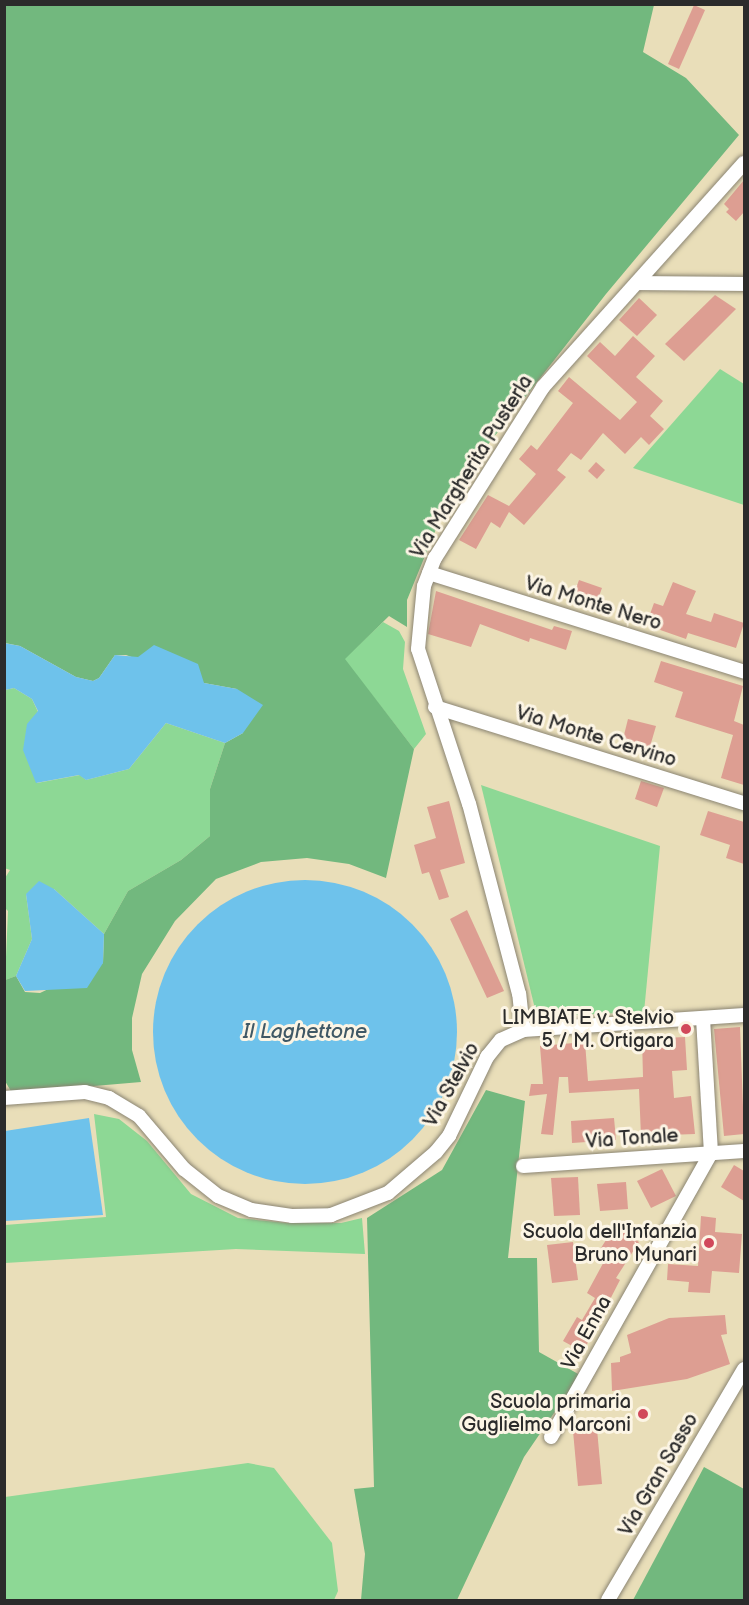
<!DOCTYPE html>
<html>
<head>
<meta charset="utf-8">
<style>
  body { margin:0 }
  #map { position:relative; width:749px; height:1605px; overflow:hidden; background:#e9deb9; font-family:"Balsamiq Sans",sans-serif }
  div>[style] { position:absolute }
  .green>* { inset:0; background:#8dd895 }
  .forest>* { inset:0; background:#72b87e }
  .water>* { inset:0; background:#6ec2eb }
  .round { border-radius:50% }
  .building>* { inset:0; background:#dd9e92 }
  .roads { filter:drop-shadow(0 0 2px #8a8472) drop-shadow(0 0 2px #8a8472) }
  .minor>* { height:14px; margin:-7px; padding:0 7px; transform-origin:7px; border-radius:7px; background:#fff }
  .dots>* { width:16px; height:16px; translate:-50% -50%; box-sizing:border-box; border:3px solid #fcf5e5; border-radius:50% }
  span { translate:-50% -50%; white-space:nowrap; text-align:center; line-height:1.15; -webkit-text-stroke:6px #fcf5e5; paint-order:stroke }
  .street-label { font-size:20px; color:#2b2b2b }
  .poi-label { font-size:20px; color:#2b2b2b }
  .right { translate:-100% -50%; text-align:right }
  .water-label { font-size:21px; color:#3f5865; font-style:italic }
  .frame { position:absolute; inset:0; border:6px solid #2b2b2b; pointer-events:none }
</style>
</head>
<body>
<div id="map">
  <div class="green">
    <i style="clip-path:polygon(720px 369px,744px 384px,744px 505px,633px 468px)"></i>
    <i style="clip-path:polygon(383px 622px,399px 631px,405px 642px,403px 669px,426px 734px,414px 749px,344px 659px)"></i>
    <i style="clip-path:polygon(14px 688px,32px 699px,38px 712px,37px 783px,80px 775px,86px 780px,129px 769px,166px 723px,225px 743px,210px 789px,210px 836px,181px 860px,128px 891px,104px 934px,54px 889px,26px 894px,32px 939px,16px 976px,5px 980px,8px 911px,5px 908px,5px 878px,10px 870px,4px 868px,5px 690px)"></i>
    <i style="clip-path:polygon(481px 785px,660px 846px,644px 1012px,550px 1016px,535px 1009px)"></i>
    <i style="clip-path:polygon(94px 1114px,119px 1119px,147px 1141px,191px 1194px,238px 1218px,287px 1223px,341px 1223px,362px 1218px,365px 1254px,236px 1249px,5px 1263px,5px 1225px,106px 1217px)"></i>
    <i style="clip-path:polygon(248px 1463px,274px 1468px,332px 1543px,338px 1591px,334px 1600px,5px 1600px,5px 1497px)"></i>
  </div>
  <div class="forest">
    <i style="clip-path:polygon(5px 5px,654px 5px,643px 52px,686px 78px,739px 135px,606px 294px,479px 456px,445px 507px,407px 600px,407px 627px,389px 616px,345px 659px,414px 749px,386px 878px,349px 864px,307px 858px,261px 862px,216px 879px,175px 921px,142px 974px,132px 1018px,132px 1050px,141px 1082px,12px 1093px,5px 1081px,5px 980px,16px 976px,25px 992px,40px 993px,103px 963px,104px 934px,128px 891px,181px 860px,210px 836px,210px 789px,225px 743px,243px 733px,237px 689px,204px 683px,126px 655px,115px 655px,99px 678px,93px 681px,76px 677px,20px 646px,5px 643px)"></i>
    <i style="clip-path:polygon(486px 1090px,525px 1101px,508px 1258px,537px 1258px,539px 1352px,580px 1375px,524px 1457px,457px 1600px,361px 1600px,365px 1554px,354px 1489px,374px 1487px,367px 1218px,442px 1170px)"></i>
    <i style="clip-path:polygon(704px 1467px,744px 1489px,744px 1600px,633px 1600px)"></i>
  </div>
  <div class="water">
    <i style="clip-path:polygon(4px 643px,20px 646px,76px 677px,93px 681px,99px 678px,115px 655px,138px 657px,154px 645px,198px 664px,204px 683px,237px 689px,263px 705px,243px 733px,225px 743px,166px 723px,129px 769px,86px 780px,79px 775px,36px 783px,23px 750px,27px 724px,38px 711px,32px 699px,14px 688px,5px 690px)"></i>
    <i class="round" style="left:153px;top:880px;width:304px;height:304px"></i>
    <i style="clip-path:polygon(39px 881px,54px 889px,104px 934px,103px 963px,87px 988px,25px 991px,16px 976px,32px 939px,26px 894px)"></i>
    <i style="clip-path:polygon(89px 1118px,103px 1215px,5px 1221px,5px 1131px)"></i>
  </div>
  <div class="building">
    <i style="clip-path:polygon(694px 5px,705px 10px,679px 69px,668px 64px)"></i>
    <i style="clip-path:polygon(744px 180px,744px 212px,736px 221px,726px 212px,729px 209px,724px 204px)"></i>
    <i style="clip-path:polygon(715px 295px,736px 309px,684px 361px,665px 344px)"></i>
    <i style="clip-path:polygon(639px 298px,657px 315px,637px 336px,619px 320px)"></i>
    <i style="clip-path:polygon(633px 336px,655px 356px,636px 377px,663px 401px,650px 416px,664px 429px,649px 445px,641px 437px,625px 454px,603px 433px,581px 460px,571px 453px,557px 470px,566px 477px,524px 525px,509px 512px,500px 528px,491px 522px,476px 549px,459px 540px,488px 495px,509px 506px,536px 474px,519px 459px,531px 445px,537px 450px,573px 403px,558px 391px,569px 377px,620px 420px,637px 402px,587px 356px,600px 342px,615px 356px)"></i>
    <i style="clip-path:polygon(596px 462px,605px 470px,597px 479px,588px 471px)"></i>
    <i style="clip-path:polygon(579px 580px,602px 588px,594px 610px,571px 602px)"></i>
    <i style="clip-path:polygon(673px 582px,696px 591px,686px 614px,711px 622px,714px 613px,744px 623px,736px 648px,688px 633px,686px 639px,646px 625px,654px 603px,663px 606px)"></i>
    <i style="clip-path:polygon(436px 591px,552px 630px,554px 626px,572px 631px,566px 650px,530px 638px,529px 642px,480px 624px,471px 647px,428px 634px)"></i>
    <i style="clip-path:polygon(661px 661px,743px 686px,734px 721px,744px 725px,744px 785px,721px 778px,733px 735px,675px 717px,683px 692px,654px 682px)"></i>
    <i style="clip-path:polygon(628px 719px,656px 726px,649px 750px,622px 743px)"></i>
    <i style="clip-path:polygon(641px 781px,664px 788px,657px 807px,635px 799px)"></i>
    <i style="clip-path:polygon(449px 801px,465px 863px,440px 870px,449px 897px,439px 900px,429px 872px,422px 874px,414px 845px,436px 838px,427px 807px)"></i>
    <i style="clip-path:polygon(708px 811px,744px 822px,744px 864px,726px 858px,730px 845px,700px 835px)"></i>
    <i style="clip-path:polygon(467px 910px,504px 991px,487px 998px,450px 919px)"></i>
    <i style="clip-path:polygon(740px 1027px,744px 1134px,724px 1136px,714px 1029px)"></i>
    <i style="clip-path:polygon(685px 1037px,687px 1070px,672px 1071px,674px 1098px,691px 1096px,695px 1134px,641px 1136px,639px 1089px,569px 1093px,568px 1077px,559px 1077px,553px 1135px,541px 1134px,547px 1094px,529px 1096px,531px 1084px,543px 1084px,540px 1046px,585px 1042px,588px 1081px,643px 1077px,642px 1039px)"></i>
    <i style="clip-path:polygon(614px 1118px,616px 1140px,572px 1143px,571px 1121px)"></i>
    <i style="clip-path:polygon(734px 1165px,744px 1171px,744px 1201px,721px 1187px)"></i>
    <i style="clip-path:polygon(662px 1169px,676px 1196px,651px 1208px,637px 1181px)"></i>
    <i style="clip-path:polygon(578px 1177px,580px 1215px,554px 1216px,551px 1178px)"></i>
    <i style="clip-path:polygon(626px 1182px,628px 1209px,600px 1211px,597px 1184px)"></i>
    <i style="clip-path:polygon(701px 1216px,716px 1218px,715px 1232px,742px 1234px,739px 1273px,712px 1271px,710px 1293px,688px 1292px,689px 1282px,667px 1280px,668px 1264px,698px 1266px)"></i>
    <i style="clip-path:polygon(615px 1226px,639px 1242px,616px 1278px,620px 1280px,583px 1352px,563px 1341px,577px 1317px,582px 1320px,595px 1298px,587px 1293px,607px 1256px,599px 1251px)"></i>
    <i style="clip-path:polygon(573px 1242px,578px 1280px,552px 1283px,547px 1245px)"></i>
    <i style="clip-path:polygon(725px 1315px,727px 1334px,721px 1335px,730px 1364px,687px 1379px,612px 1391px,611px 1363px,620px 1362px,620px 1357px,631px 1353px,627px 1335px,669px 1318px)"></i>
    <i style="clip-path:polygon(597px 1429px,602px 1484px,578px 1486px,573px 1431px)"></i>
  </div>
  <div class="roads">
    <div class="minor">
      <i style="left:639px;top:283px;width:105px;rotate:0.5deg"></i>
      <i style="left:429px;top:573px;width:330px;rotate:17.4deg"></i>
      <i style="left:435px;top:707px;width:324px;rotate:17.3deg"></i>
      <i style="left:523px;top:1030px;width:36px;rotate:-96deg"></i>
      <i style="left:519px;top:994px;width:196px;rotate:-104.7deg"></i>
      <i style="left:469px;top:804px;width:163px;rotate:-108.2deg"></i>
      <i style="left:418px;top:649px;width:63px;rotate:-84.6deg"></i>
      <i style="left:424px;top:586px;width:30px;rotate:-69deg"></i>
      <i style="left:435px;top:558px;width:202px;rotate:-57.7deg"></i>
      <i style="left:543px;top:387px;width:301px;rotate:-48.1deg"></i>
      <i style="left:4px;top:1098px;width:81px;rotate:-4.2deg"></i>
      <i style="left:85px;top:1092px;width:25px;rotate:14deg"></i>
      <i style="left:109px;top:1098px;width:35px;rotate:31deg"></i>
      <i style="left:139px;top:1116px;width:70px;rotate:49.7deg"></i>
      <i style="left:184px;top:1169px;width:43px;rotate:38.5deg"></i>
      <i style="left:218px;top:1196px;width:36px;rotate:23deg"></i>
      <i style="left:251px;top:1210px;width:41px;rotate:8.3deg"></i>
      <i style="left:292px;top:1216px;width:39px;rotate:-1deg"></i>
      <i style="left:331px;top:1215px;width:61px;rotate:-21.1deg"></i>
      <i style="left:388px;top:1193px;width:63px;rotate:-40.5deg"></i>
      <i style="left:436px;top:1152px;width:21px;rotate:-51deg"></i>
      <i style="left:449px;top:1136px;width:88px;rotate:-64.3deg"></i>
      <i style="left:487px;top:1057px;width:22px;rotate:-51deg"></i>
      <i style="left:501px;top:1040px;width:24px;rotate:-24deg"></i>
      <i style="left:523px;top:1030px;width:222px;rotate:-3.9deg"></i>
      <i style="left:523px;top:1166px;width:222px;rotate:-3.9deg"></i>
      <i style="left:551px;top:1437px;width:326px;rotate:-60.6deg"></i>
      <i style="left:711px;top:1153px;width:135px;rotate:-93.4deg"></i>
      <i style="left:608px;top:1600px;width:268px;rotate:-59.5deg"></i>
    </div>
  </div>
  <div class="dots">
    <i style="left:686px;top:1029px;background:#d1495b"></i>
    <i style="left:709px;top:1243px;background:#d1495b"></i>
    <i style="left:643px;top:1414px;background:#d1495b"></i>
  </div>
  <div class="street-label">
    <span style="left:472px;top:467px;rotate:-58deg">Via Margherita Pusterla</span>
    <span style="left:593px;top:604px;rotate:17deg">Via Monte Nero</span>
    <span style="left:596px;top:737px;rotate:17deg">Via Monte Cervino</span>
    <span style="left:452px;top:1085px;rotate:-61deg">Via Stelvio</span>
    <span style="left:632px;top:1139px;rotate:-4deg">Via Tonale</span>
    <span style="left:587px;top:1333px;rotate:-61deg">Via Enna</span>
    <span style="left:659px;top:1475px;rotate:-60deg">Via Gran Sasso</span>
  </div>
  <div class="poi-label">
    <span class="right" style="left:674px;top:1030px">LIMBIATE v. Stelvio<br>5 / M. Ortigara</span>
    <span class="right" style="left:697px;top:1244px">Scuola dell'Infanzia<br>Bruno Munari</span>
    <span class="right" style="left:631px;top:1414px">Scuola primaria<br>Guglielmo Marconi</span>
  </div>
  <div class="water-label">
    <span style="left:305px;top:1032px">Il Laghettone</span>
  </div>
  <div class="frame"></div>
</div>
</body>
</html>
